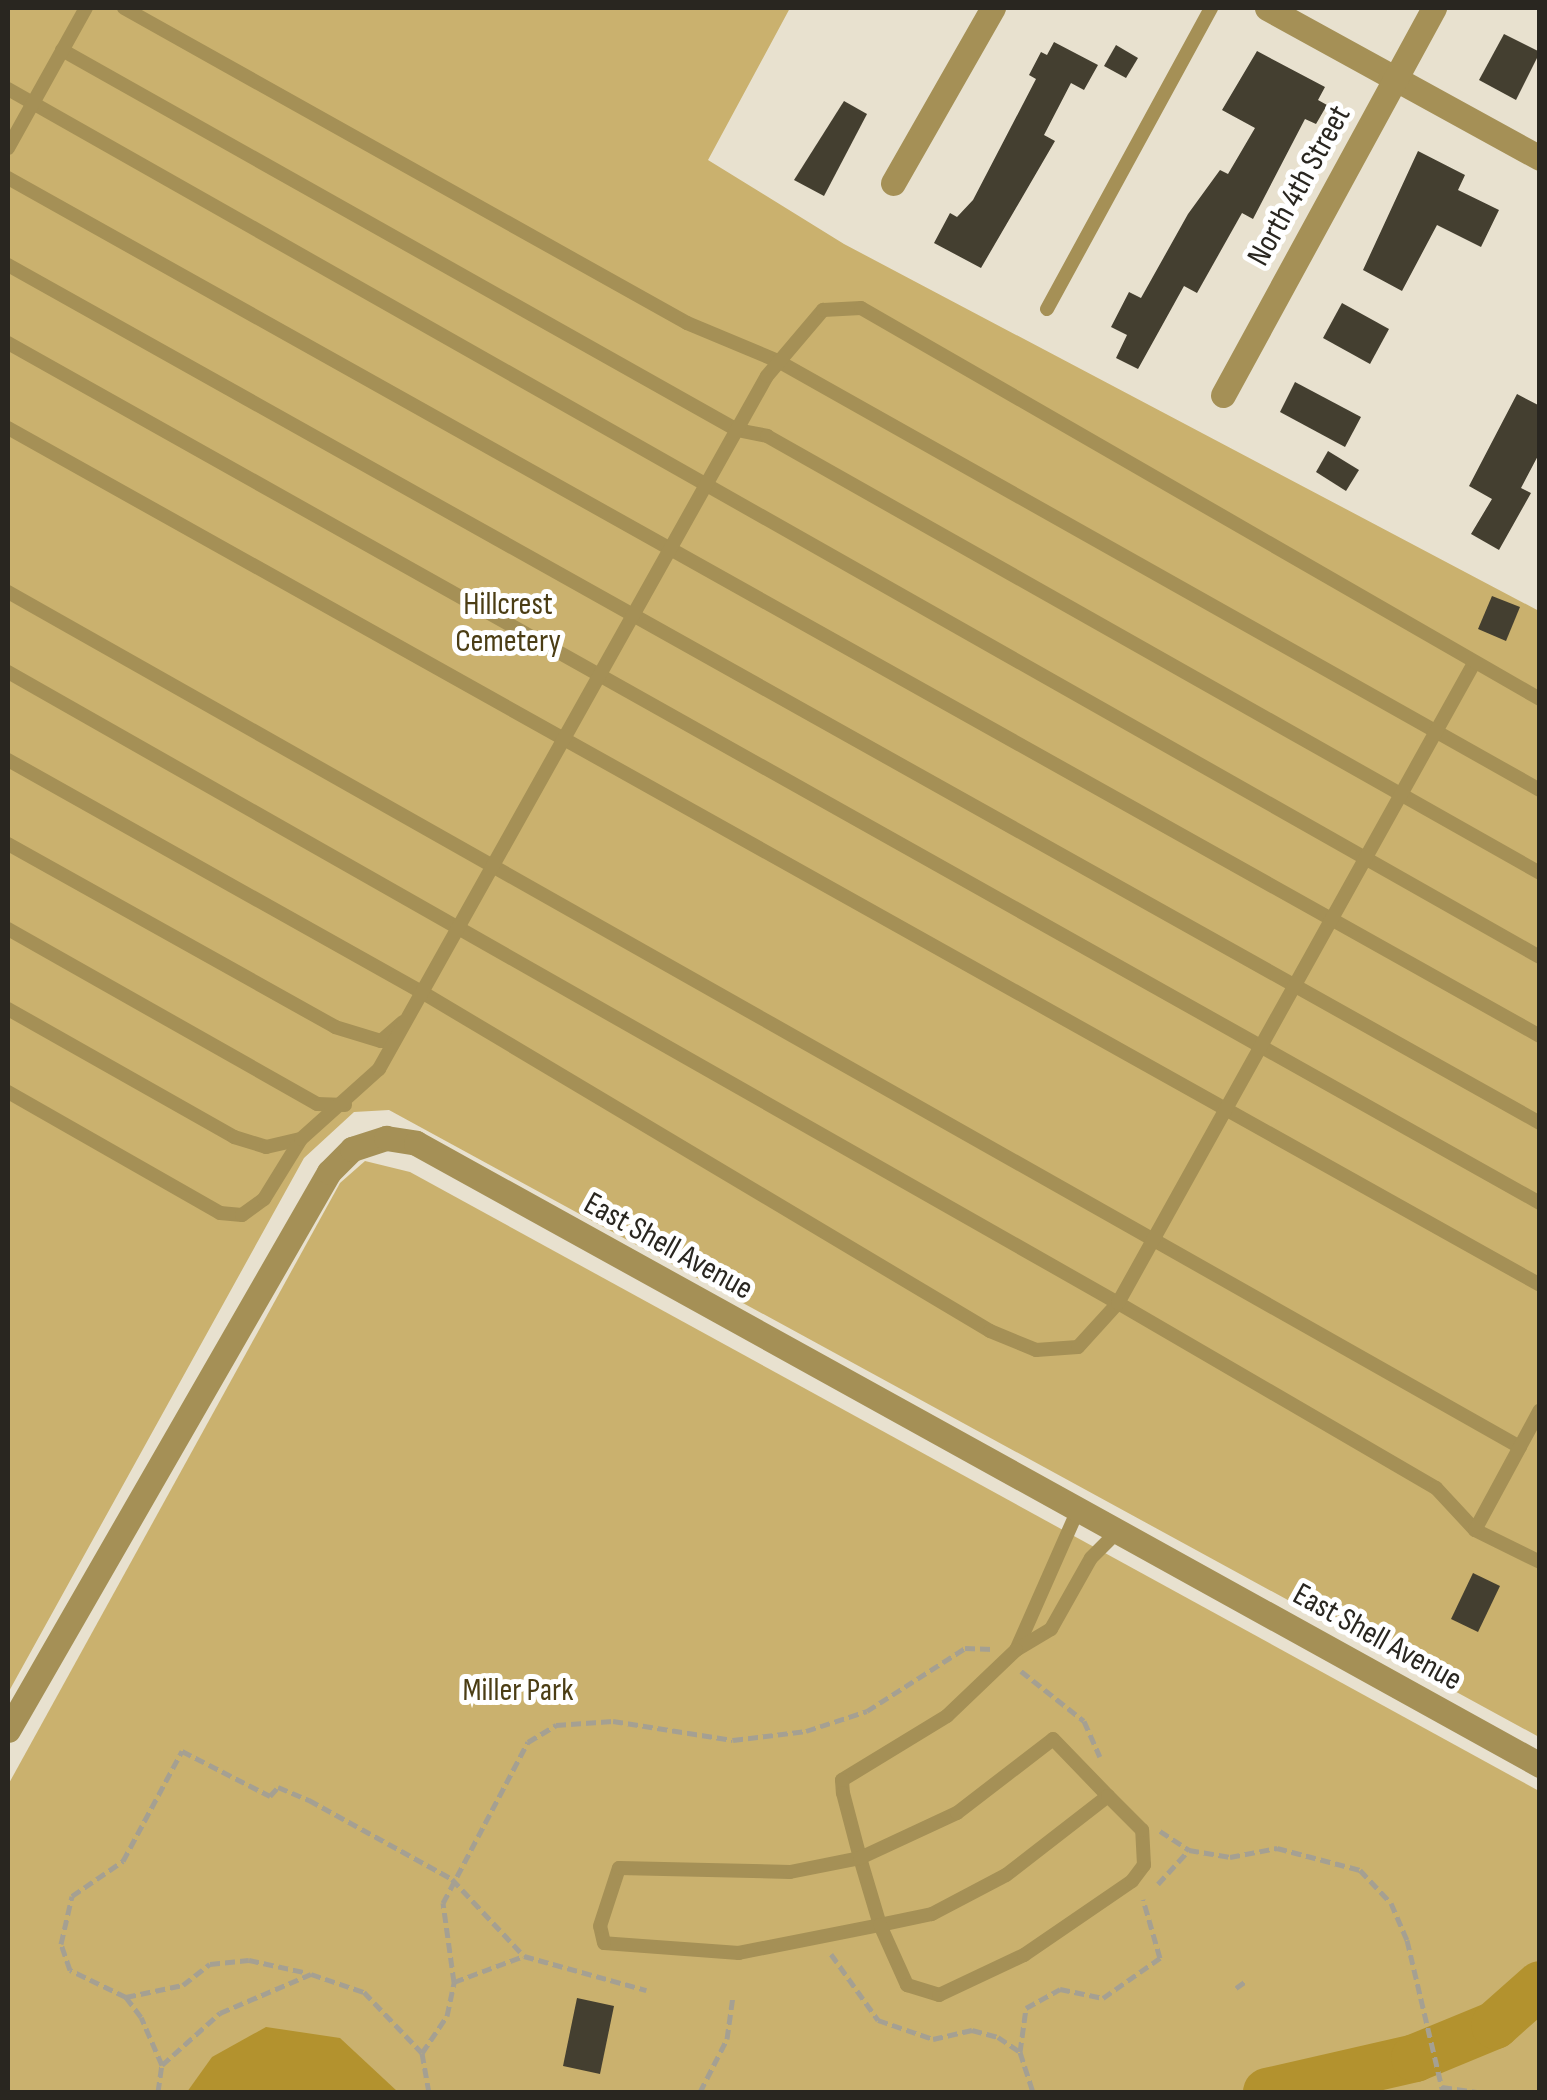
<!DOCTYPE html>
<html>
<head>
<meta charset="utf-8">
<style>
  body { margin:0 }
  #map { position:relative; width:1547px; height:2100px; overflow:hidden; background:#e8e1cf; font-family:"Sofia Sans Condensed",sans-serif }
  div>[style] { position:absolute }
  .green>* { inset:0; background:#cab16e }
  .water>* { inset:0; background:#b3922e }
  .river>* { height:48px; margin:-24px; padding:0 24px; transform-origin:24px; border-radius:24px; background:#b3922e }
  .building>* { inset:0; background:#443f30 }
  .path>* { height:5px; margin-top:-2.5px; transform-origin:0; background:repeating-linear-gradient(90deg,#a5a092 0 10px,transparent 0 15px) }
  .lane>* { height:14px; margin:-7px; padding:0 7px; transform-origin:7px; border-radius:7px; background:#a59056 }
  .street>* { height:25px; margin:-12.5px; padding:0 12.5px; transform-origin:12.5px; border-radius:12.5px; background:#a59056 }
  span { translate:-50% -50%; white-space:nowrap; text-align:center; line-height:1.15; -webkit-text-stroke:10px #fff; paint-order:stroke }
  .street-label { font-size:32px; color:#292620 }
  .park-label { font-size:32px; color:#4b3d14 }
  .frame { position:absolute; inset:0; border:10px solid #292620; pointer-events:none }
</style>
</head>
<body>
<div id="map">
  <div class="green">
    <i style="clip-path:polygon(8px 8px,790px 8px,708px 160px,844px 244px,1539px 611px,1539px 1737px,389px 1110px,354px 1112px,304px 1158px,8px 1693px)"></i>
    <i style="clip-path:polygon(365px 1161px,410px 1172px,1539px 1791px,1539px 2092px,8px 2092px,8px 1785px,340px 1183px)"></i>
  </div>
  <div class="water">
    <i style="clip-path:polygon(266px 2027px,340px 2038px,398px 2092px,187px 2092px,212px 2057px)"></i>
  </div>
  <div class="river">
    <i style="left:1267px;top:2092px;width:152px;rotate:-12.9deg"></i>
    <i style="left:1415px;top:2058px;width:87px;rotate:-22.4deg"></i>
    <i style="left:1495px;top:2025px;width:60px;rotate:-41.6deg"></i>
  </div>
  <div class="building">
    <i style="clip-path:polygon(1504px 34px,1540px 52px,1516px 100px,1479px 80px)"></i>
    <i style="clip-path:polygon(1054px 42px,1098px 65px,1084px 90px,1071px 83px,1044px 135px,1055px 141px,981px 268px,934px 243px,950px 213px,957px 217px,973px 200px,1036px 79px,1029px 75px,1041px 52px,1047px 55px)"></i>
    <i style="clip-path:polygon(1116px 45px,1138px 58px,1126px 78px,1104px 66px)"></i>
    <i style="clip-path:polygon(1257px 51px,1325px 87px,1318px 100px,1327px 105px,1316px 124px,1305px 119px,1253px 219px,1242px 213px,1197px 293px,1184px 286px,1138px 369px,1116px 358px,1127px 335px,1111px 327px,1129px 292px,1141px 298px,1188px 214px,1220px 170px,1228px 174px,1255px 128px,1222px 110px)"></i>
    <i style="clip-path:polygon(844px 101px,867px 114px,824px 196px,794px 180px)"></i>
    <i style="clip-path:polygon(1418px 151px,1465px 175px,1458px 190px,1499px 210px,1481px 247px,1437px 225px,1402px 291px,1363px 270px)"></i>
    <i style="clip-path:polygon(1342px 303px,1389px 329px,1370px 364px,1323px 338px)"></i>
    <i style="clip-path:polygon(1295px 382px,1361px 417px,1345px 447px,1280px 412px)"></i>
    <i style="clip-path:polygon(1517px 394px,1540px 406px,1540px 452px,1521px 488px,1531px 493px,1499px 550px,1471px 534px,1492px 499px,1469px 486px)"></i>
    <i style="clip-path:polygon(1328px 451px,1359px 470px,1346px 491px,1316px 472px)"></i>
    <i style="clip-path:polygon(1492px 596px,1520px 607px,1506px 641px,1478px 629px)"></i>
    <i style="clip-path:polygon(1473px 1573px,1500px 1586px,1478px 1632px,1451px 1619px)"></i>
    <i style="clip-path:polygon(577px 1998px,614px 2006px,600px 2074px,563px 2066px)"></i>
  </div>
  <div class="path">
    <i style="left:1021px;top:1671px;width:80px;rotate:38.4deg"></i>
    <i style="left:1084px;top:1721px;width:39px;rotate:66deg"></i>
    <i style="left:1160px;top:1831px;width:35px;rotate:33deg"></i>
    <i style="left:1189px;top:1850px;width:42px;rotate:9.7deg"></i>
    <i style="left:1230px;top:1857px;width:48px;rotate:-10.8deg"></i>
    <i style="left:1277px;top:1848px;width:86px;rotate:14.8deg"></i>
    <i style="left:1360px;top:1870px;width:45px;rotate:46.8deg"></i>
    <i style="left:1391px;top:1903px;width:40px;rotate:66.6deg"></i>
    <i style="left:1407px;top:1940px;width:156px;rotate:76.7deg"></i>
    <i style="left:1158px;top:1884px;width:46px;rotate:-47.6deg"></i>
    <i style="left:831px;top:1954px;width:81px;rotate:54.5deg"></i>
    <i style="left:878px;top:2020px;width:58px;rotate:19.1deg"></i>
    <i style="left:933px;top:2039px;width:40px;rotate:-13deg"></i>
    <i style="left:972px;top:2030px;width:27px;rotate:15deg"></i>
    <i style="left:998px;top:2037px;width:27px;rotate:34deg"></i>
    <i style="left:1020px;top:2052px;width:42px;rotate:72deg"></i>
    <i style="left:454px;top:1982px;width:75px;rotate:-20.4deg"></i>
    <i style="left:1236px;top:1988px;width:12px;rotate:-35deg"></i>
    <i style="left:126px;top:1997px;width:58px;rotate:-11.9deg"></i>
    <i style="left:183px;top:1985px;width:34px;rotate:-38deg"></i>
    <i style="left:210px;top:1964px;width:39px;rotate:-6deg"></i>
    <i style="left:249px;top:1960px;width:60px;rotate:12.4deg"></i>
    <i style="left:1020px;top:2052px;width:44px;rotate:-82.2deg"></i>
    <i style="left:1026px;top:2008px;width:39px;rotate:-29deg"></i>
    <i style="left:1060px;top:1989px;width:44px;rotate:11.8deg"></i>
    <i style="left:1103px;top:1998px;width:70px;rotate:-35.1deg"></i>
    <i style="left:1160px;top:1958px;width:61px;rotate:-106.1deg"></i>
    <i style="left:422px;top:2053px;width:45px;rotate:-56deg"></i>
    <i style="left:447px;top:2016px;width:35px;rotate:-78deg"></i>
    <i style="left:454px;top:1982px;width:80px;rotate:-97.9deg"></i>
    <i style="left:443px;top:1903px;width:182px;rotate:-62.2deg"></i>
    <i style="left:528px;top:1742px;width:33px;rotate:-31deg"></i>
    <i style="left:556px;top:1725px;width:57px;rotate:-4deg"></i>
    <i style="left:613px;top:1721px;width:121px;rotate:9deg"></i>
    <i style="left:733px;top:1740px;width:74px;rotate:-7deg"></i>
    <i style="left:806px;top:1731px;width:64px;rotate:-18.2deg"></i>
    <i style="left:867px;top:1711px;width:117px;rotate:-32.7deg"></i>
    <i style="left:965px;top:1648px;width:28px;rotate:2deg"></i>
    <i style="left:162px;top:2065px;width:78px;rotate:-41.9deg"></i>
    <i style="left:220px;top:2013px;width:99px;rotate:-23.2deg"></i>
    <i style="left:311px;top:1974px;width:56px;rotate:18.8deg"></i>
    <i style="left:364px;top:1992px;width:84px;rotate:46.4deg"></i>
    <i style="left:422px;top:2053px;width:40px;rotate:80deg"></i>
    <i style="left:1442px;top:2087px;width:37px;rotate:8deg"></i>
    <i style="left:158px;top:2092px;width:27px;rotate:-82deg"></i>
    <i style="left:162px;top:2065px;width:52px;rotate:-113.6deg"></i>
    <i style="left:141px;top:2017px;width:25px;rotate:-127deg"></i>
    <i style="left:126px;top:1997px;width:62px;rotate:-154.3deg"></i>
    <i style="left:70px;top:1970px;width:28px;rotate:-109deg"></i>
    <i style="left:61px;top:1944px;width:49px;rotate:-77.1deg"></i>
    <i style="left:72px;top:1896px;width:62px;rotate:-34.5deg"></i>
    <i style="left:123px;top:1861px;width:125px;rotate:-61.8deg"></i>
    <i style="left:182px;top:1751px;width:99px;rotate:27.1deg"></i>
    <i style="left:270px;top:1796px;width:12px;rotate:-48deg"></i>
    <i style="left:278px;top:1787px;width:34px;rotate:23deg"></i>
    <i style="left:309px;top:1800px;width:163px;rotate:28.9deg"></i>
    <i style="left:452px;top:1879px;width:105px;rotate:46.9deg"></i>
    <i style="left:524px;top:1956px;width:127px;rotate:15.6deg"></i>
    <i style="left:700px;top:2092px;width:59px;rotate:-63deg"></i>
    <i style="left:727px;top:2039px;width:43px;rotate:-82.1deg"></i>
  </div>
  <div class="lane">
    <i style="left:124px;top:8px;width:645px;rotate:29.23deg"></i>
    <i style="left:687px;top:323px;width:99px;rotate:22.7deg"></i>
    <i style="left:778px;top:361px;width:874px;rotate:29.38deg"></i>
    <i style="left:62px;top:50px;width:775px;rotate:29.38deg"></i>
    <i style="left:737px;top:430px;width:31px;rotate:11deg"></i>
    <i style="left:767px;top:436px;width:888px;rotate:29.48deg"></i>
    <i style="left:8px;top:89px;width:1761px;rotate:29.54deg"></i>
    <i style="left:8px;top:148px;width:160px;rotate:-60.9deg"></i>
    <i style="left:8px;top:178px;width:1756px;rotate:29.25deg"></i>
    <i style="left:8px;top:265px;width:1756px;rotate:29.25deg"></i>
    <i style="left:1047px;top:309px;width:343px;rotate:-61.4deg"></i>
    <i style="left:8px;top:343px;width:1757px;rotate:29.31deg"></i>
    <i style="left:8px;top:428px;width:1755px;rotate:29.22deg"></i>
    <i style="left:8px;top:592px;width:1737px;rotate:29.49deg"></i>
    <i style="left:8px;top:672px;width:1277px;rotate:29.62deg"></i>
    <i style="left:1118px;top:1303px;width:368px;rotate:30.2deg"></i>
    <i style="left:1436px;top:1488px;width:57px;rotate:47.1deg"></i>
    <i style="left:1475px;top:1530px;width:72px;rotate:26.2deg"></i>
    <i style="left:8px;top:760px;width:478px;rotate:29.3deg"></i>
    <i style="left:425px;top:994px;width:658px;rotate:30.81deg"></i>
    <i style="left:990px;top:1331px;width:50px;rotate:22.4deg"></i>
    <i style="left:1036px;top:1350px;width:42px;rotate:-4.1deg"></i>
    <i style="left:1078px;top:1347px;width:59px;rotate:-47.7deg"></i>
    <i style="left:1118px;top:1303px;width:730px;rotate:-60.91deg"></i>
    <i style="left:8px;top:844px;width:375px;rotate:29.2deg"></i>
    <i style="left:335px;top:1027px;width:48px;rotate:16.9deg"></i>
    <i style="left:381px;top:1041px;width:29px;rotate:-41deg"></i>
    <i style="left:8px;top:929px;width:355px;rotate:29.5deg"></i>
    <i style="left:317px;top:1104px;width:28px;rotate:2deg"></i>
    <i style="left:8px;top:1009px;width:260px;rotate:29.5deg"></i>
    <i style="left:234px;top:1137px;width:34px;rotate:17deg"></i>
    <i style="left:266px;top:1147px;width:35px;rotate:-13deg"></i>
    <i style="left:8px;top:1092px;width:244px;rotate:29.7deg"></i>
    <i style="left:220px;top:1213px;width:22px;rotate:5deg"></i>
    <i style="left:242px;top:1215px;width:27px;rotate:-36deg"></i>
    <i style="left:264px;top:1199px;width:70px;rotate:-58.3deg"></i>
    <i style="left:301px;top:1139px;width:105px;rotate:-41.9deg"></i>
    <i style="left:379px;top:1069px;width:794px;rotate:-60.76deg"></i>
    <i style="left:767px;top:376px;width:87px;rotate:-49.7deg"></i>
    <i style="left:823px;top:310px;width:38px;rotate:-3deg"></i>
    <i style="left:861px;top:308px;width:784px;rotate:29.94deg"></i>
    <i style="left:1077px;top:1512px;width:151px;rotate:113.8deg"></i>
    <i style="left:1016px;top:1650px;width:41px;rotate:-31deg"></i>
    <i style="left:1051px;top:1629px;width:81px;rotate:-60.6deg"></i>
    <i style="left:1091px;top:1558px;width:35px;rotate:-45deg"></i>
    <i style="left:1475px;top:1530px;width:136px;rotate:-61.6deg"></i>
    <i style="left:1016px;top:1650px;width:95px;rotate:136.3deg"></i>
    <i style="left:947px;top:1716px;width:123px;rotate:148.6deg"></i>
    <i style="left:842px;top:1780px;width:13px;rotate:86deg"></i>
    <i style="left:843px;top:1793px;width:67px;rotate:75.3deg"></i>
    <i style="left:860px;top:1858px;width:70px;rotate:73.4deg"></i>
    <i style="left:880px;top:1925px;width:144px;rotate:168.8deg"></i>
    <i style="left:739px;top:1953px;width:135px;rotate:-175.8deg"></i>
    <i style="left:604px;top:1943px;width:17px;rotate:-103deg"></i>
    <i style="left:600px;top:1926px;width:61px;rotate:-71.9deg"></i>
    <i style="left:619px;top:1868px;width:171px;rotate:1.3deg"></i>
    <i style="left:790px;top:1872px;width:71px;rotate:-11.3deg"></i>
    <i style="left:860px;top:1858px;width:107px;rotate:-24.9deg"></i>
    <i style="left:957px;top:1813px;width:121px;rotate:-37.6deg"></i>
    <i style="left:1053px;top:1739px;width:79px;rotate:46deg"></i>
    <i style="left:1108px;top:1796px;width:129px;rotate:142.2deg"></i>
    <i style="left:1006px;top:1875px;width:84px;rotate:152.2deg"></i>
    <i style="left:932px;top:1914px;width:53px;rotate:168.1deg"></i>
    <i style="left:880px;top:1925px;width:66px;rotate:65.8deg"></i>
    <i style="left:907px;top:1985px;width:34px;rotate:17deg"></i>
    <i style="left:939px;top:1995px;width:94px;rotate:-25.2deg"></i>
    <i style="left:1024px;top:1955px;width:131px;rotate:-34.4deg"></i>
    <i style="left:1132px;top:1881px;width:20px;rotate:-53deg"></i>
    <i style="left:1144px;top:1865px;width:35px;rotate:-93deg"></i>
    <i style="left:1142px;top:1830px;width:48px;rotate:-135deg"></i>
  </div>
  <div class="street">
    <i style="left:1267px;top:8px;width:311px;rotate:28.8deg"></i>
    <i style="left:893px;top:183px;width:202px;rotate:-60.3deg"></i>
    <i style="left:1223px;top:395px;width:441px;rotate:-61.4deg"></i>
    <i style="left:8px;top:1730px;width:644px;rotate:-60.09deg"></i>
    <i style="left:329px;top:1172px;width:33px;rotate:-45deg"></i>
    <i style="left:352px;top:1149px;width:36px;rotate:-18deg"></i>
    <i style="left:386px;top:1138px;width:30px;rotate:9deg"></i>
    <i style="left:416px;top:1143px;width:1285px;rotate:28.96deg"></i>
  </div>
  <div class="street-label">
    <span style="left:1300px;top:186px;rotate:-61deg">North 4th Street</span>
    <span style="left:668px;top:1247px;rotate:29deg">East Shell Avenue</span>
    <span style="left:1377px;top:1638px;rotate:29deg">East Shell Avenue</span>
  </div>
  <div class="park-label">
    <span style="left:508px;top:624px">Hillcrest<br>Cemetery</span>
    <span style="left:518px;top:1691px">Miller Park</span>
  </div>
  <div class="frame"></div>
</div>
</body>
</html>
